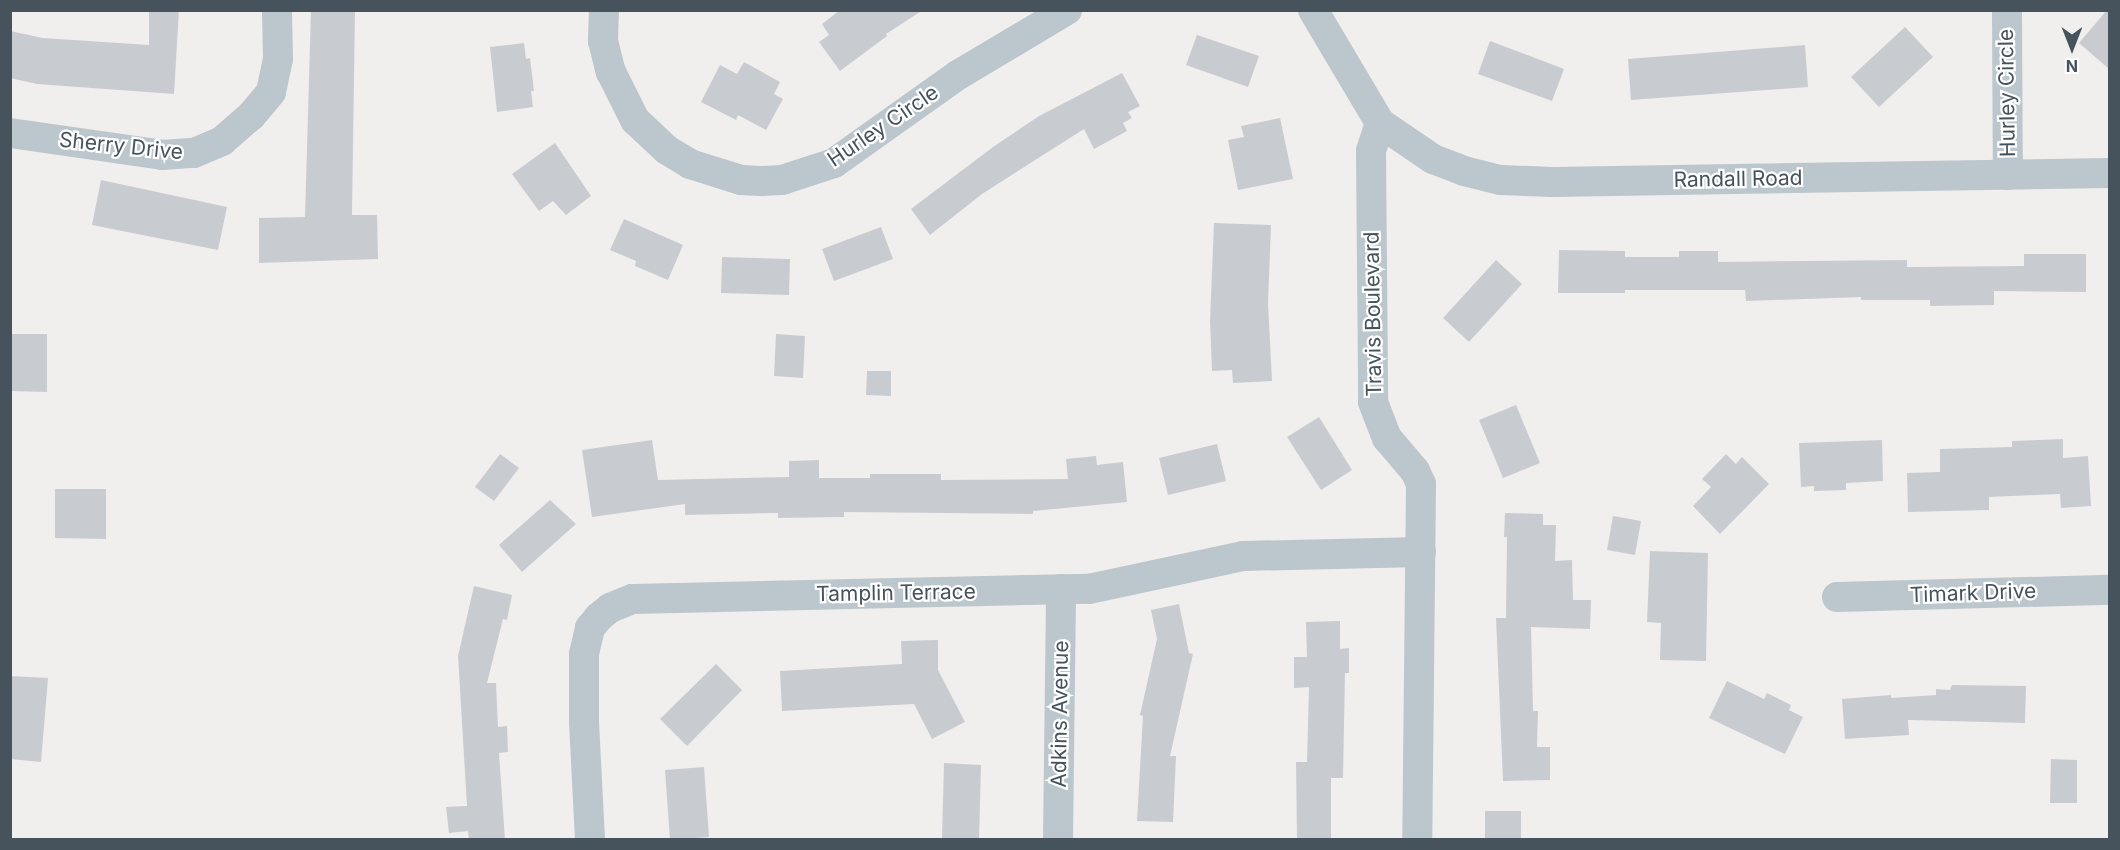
<!DOCTYPE html>
<html>
<head>
<meta charset="utf-8">
<style>
  body { margin:0 }
  #map { position:relative; width:2120px; height:850px; overflow:hidden; background:#f1eeee; font-family:Inter,sans-serif }
  div>[style] { position:absolute }
  .building>* { inset:0; background:#c8ccd1 }
  .minor>* { height:30px; margin:-15px; padding:0 15px; transform-origin:15px; border-radius:15px; background:#bcc6cd }
  span { translate:-50% -50%; white-space:nowrap; text-align:center; line-height:1.15; -webkit-text-stroke:4.5px #fff; paint-order:stroke }
  .street-label { font-size:21px; color:#46535c }
  .frame { position:absolute; inset:0; border:12px solid #46535c; pointer-events:none }
  .north { position:absolute; left:2042px; top:18px; width:60px; height:60px; -webkit-text-stroke:4px #fff; paint-order:stroke; rotate:180deg; font-size:16px; font-weight:700; line-height:24px; text-align:center; color:#46535c }
  .north::after { content:''; display:block; margin:auto; width:21px; height:27px; background:#46535c; clip-path:polygon(50% 0,100% 100%,50% 72%,0 100%) }
</style>
</head>
<body>
<div id="map">
  <div class="building">
    <i style="clip-path:polygon(149px 10px,179px 10px,174px 94px,37px 84px,10px 78px,10px 31px,43px 38px,149px 45px)"></i>
    <i style="clip-path:polygon(311px 10px,355px 10px,352px 215px,377px 215px,378px 259px,259px 263px,259px 218px,305px 217px)"></i>
    <i style="clip-path:polygon(840px 10px,923px 10px,886px 34px,887px 36px,840px 71px,819px 42px,829px 35px,822px 24px)"></i>
    <i style="clip-path:polygon(2107px 10px,2109px 10px,2109px 69px,2079px 43px)"></i>
    <i style="clip-path:polygon(1905px 27px,1933px 57px,1879px 107px,1851px 77px)"></i>
    <i style="clip-path:polygon(1197px 35px,1259px 56px,1248px 87px,1186px 65px)"></i>
    <i style="clip-path:polygon(1490px 41px,1564px 69px,1552px 101px,1478px 74px)"></i>
    <i style="clip-path:polygon(524px 43px,526px 59px,530px 58px,534px 91px,531px 91px,533px 107px,497px 112px,490px 47px)"></i>
    <i style="clip-path:polygon(1805px 45px,1808px 87px,1631px 100px,1628px 59px)"></i>
    <i style="clip-path:polygon(744px 62px,780px 82px,774px 94px,783px 99px,766px 130px,738px 115px,736px 120px,701px 102px,720px 65px,737px 74px)"></i>
    <i style="clip-path:polygon(1122px 73px,1140px 106px,1128px 112px,1132px 118px,1123px 123px,1127px 131px,1094px 149px,1084px 129px,982px 194px,930px 235px,911px 209px,993px 147px,1039px 116px)"></i>
    <i style="clip-path:polygon(1280px 118px,1293px 179px,1238px 190px,1228px 140px,1244px 137px,1241px 126px)"></i>
    <i style="clip-path:polygon(555px 143px,591px 196px,566px 215px,553px 201px,539px 211px,512px 174px)"></i>
    <i style="clip-path:polygon(101px 180px,227px 207px,218px 250px,92px 225px)"></i>
    <i style="clip-path:polygon(624px 219px,683px 245px,668px 280px,635px 266px,636px 261px,610px 250px)"></i>
    <i style="clip-path:polygon(1214px 223px,1271px 225px,1268px 303px,1272px 381px,1233px 383px,1232px 370px,1212px 371px,1210px 321px)"></i>
    <i style="clip-path:polygon(881px 227px,893px 259px,834px 281px,822px 249px)"></i>
    <i style="clip-path:polygon(1559px 250px,1625px 251px,1625px 257px,1679px 257px,1679px 251px,1718px 251px,1718px 262px,1907px 260px,1907px 267px,2024px 266px,2024px 254px,2086px 254px,2086px 292px,1994px 291px,1994px 305px,1930px 306px,1930px 300px,1861px 300px,1861px 297px,1746px 301px,1745px 290px,1625px 290px,1625px 293px,1558px 293px)"></i>
    <i style="clip-path:polygon(722px 257px,790px 259px,789px 295px,721px 293px)"></i>
    <i style="clip-path:polygon(1496px 260px,1522px 284px,1469px 342px,1443px 318px)"></i>
    <i style="clip-path:polygon(10px 334px,47px 334px,47px 392px,10px 391px)"></i>
    <i style="clip-path:polygon(776px 334px,805px 336px,803px 378px,774px 376px)"></i>
    <i style="clip-path:polygon(867px 371px,891px 371px,891px 396px,866px 395px)"></i>
    <i style="clip-path:polygon(1516px 405px,1540px 463px,1503px 478px,1479px 420px)"></i>
    <i style="clip-path:polygon(1319px 417px,1352px 470px,1321px 490px,1287px 437px)"></i>
    <i style="clip-path:polygon(2063px 439px,2063px 458px,2088px 456px,2091px 506px,2061px 508px,2060px 494px,1989px 497px,1989px 510px,1908px 512px,1907px 473px,1940px 472px,1940px 449px,2012px 447px,2012px 441px)"></i>
    <i style="clip-path:polygon(652px 440px,658px 480px,789px 477px,789px 461px,819px 460px,819px 478px,870px 478px,870px 474px,941px 474px,941px 480px,1068px 479px,1066px 459px,1096px 456px,1097px 465px,1123px 462px,1127px 502px,1033px 511px,1033px 514px,844px 512px,844px 517px,778px 518px,778px 513px,685px 515px,685px 504px,592px 517px,582px 450px)"></i>
    <i style="clip-path:polygon(1882px 440px,1883px 481px,1846px 483px,1846px 490px,1814px 491px,1814px 486px,1801px 487px,1799px 443px)"></i>
    <i style="clip-path:polygon(1217px 444px,1226px 481px,1168px 495px,1159px 458px)"></i>
    <i style="clip-path:polygon(500px 454px,519px 468px,494px 501px,475px 487px)"></i>
    <i style="clip-path:polygon(1726px 454px,1736px 464px,1742px 457px,1769px 484px,1720px 534px,1693px 506px,1711px 487px,1702px 479px)"></i>
    <i style="clip-path:polygon(55px 489px,106px 489px,106px 539px,55px 538px)"></i>
    <i style="clip-path:polygon(550px 500px,576px 524px,522px 572px,499px 545px)"></i>
    <i style="clip-path:polygon(1505px 513px,1543px 514px,1543px 525px,1556px 525px,1555px 561px,1572px 560px,1573px 600px,1591px 600px,1590px 629px,1531px 627px,1533px 711px,1538px 711px,1537px 747px,1550px 747px,1550px 780px,1503px 781px,1496px 618px,1506px 618px,1507px 537px,1504px 537px)"></i>
    <i style="clip-path:polygon(1613px 516px,1641px 521px,1635px 555px,1607px 550px)"></i>
    <i style="clip-path:polygon(1650px 551px,1708px 553px,1706px 661px,1660px 660px,1661px 623px,1647px 622px)"></i>
    <i style="clip-path:polygon(474px 586px,512px 595px,507px 620px,503px 619px,487px 683px,496px 683px,498px 727px,507px 726px,508px 752px,499px 753px,505px 840px,469px 840px,468px 831px,449px 833px,446px 807px,467px 806px,458px 656px)"></i>
    <i style="clip-path:polygon(1179px 604px,1189px 653px,1193px 654px,1170px 756px,1176px 756px,1173px 822px,1137px 821px,1143px 716px,1140px 715px,1157px 639px,1151px 610px)"></i>
    <i style="clip-path:polygon(1340px 621px,1340px 649px,1349px 648px,1349px 673px,1345px 673px,1343px 778px,1331px 778px,1331px 840px,1297px 840px,1296px 762px,1307px 762px,1309px 687px,1294px 688px,1294px 657px,1307px 657px,1306px 622px)"></i>
    <i style="clip-path:polygon(938px 640px,938px 670px,965px 722px,932px 739px,914px 704px,782px 711px,780px 671px,902px 664px,901px 641px)"></i>
    <i style="clip-path:polygon(716px 664px,742px 690px,687px 746px,660px 719px)"></i>
    <i style="clip-path:polygon(10px 676px,48px 678px,41px 762px,10px 759px)"></i>
    <i style="clip-path:polygon(1727px 681px,1764px 699px,1767px 693px,1791px 705px,1789px 710px,1803px 717px,1785px 754px,1709px 718px)"></i>
    <i style="clip-path:polygon(1952px 685px,2026px 686px,2025px 723px,1908px 720px,1909px 735px,1845px 739px,1842px 699px,1891px 695px,1891px 698px,1936px 695px,1936px 689px,1950px 690px)"></i>
    <i style="clip-path:polygon(2051px 759px,2077px 760px,2077px 803px,2050px 803px)"></i>
    <i style="clip-path:polygon(944px 763px,981px 765px,979px 840px,942px 839px)"></i>
    <i style="clip-path:polygon(704px 767px,709px 837px,670px 840px,665px 770px)"></i>
    <i style="clip-path:polygon(1485px 811px,1521px 811px,1521px 840px,1485px 840px)"></i>
  </div>
  <div class="minor">
    <i style="left:604px;top:10px;width:31px;rotate:92deg"></i>
    <i style="left:603px;top:41px;width:32px;rotate:76deg"></i>
    <i style="left:611px;top:72px;width:54px;rotate:63.4deg"></i>
    <i style="left:635px;top:120px;width:44px;rotate:43.2deg"></i>
    <i style="left:667px;top:150px;width:27px;rotate:31deg"></i>
    <i style="left:690px;top:164px;width:53px;rotate:17.4deg"></i>
    <i style="left:741px;top:180px;width:20px;rotate:3deg"></i>
    <i style="left:761px;top:181px;width:21px;rotate:-3deg"></i>
    <i style="left:782px;top:180px;width:55px;rotate:-18.1deg"></i>
    <i style="left:834px;top:163px;width:152px;rotate:-35.4deg"></i>
    <i style="left:958px;top:75px;width:127px;rotate:-30.8deg"></i>
    <i style="left:1313px;top:10px;width:131px;rotate:59.3deg"></i>
    <i style="left:1380px;top:123px;width:29px;rotate:108deg"></i>
    <i style="left:1371px;top:151px;width:251px;rotate:89.5deg"></i>
    <i style="left:1373px;top:402px;width:39px;rotate:69deg"></i>
    <i style="left:1387px;top:438px;width:43px;rotate:49.7deg"></i>
    <i style="left:1415px;top:471px;width:14px;rotate:65deg"></i>
    <i style="left:1421px;top:484px;width:356px;rotate:90.6deg"></i>
    <i style="left:2007px;top:10px;width:165px;rotate:89.7deg"></i>
    <i style="left:1380px;top:123px;width:64px;rotate:34.2deg"></i>
    <i style="left:1433px;top:159px;width:33px;rotate:21deg"></i>
    <i style="left:1464px;top:171px;width:38px;rotate:14deg"></i>
    <i style="left:1501px;top:180px;width:52px;rotate:2.2deg"></i>
    <i style="left:1553px;top:182px;width:557px;rotate:-0.93deg"></i>
    <i style="left:10px;top:133px;width:154px;rotate:8.2deg"></i>
    <i style="left:162px;top:155px;width:32px;rotate:-4deg"></i>
    <i style="left:194px;top:153px;width:30px;rotate:-23deg"></i>
    <i style="left:222px;top:141px;width:38px;rotate:-41deg"></i>
    <i style="left:251px;top:116px;width:31px;rotate:-50deg"></i>
    <i style="left:271px;top:92px;width:34px;rotate:-78deg"></i>
    <i style="left:278px;top:59px;width:49px;rotate:-91.2deg"></i>
    <i style="left:1837px;top:597px;width:273px;rotate:-1.5deg"></i>
    <i style="left:590px;top:840px;width:118px;rotate:-92.9deg"></i>
    <i style="left:584px;top:722px;width:68px;rotate:-90deg"></i>
    <i style="left:584px;top:654px;width:27px;rotate:-77deg"></i>
    <i style="left:590px;top:628px;width:14px;rotate:-51deg"></i>
    <i style="left:599px;top:617px;width:14px;rotate:-39deg"></i>
    <i style="left:610px;top:608px;width:24px;rotate:-22deg"></i>
    <i style="left:632px;top:599px;width:457px;rotate:-1.3deg"></i>
    <i style="left:1089px;top:589px;width:157px;rotate:-12.1deg"></i>
    <i style="left:1243px;top:556px;width:178px;rotate:-1.3deg"></i>
    <i style="left:1058px;top:840px;width:251px;rotate:-89.3deg"></i>
  </div>
  <div class="street-label">
    <span style="left:2007px;top:93px;rotate:-91deg">Hurley Circle</span>
    <span style="left:883px;top:126px;rotate:-34deg">Hurley Circle</span>
    <span style="left:121px;top:146px;rotate:6deg">Sherry Drive</span>
    <span style="left:1738px;top:179px;rotate:-1deg">Randall Road</span>
    <span style="left:1373px;top:314px;rotate:-91deg">Travis Boulevard</span>
    <span style="left:896px;top:593px;rotate:-1deg">Tamplin Terrace</span>
    <span style="left:1973px;top:593px;rotate:-2deg">Timark Drive</span>
    <span style="left:1060px;top:714px;rotate:-89deg">Adkins Avenue</span>
  </div>
  <div class="frame"></div>
  <div class="north">N</div>
</div>
</body>
</html>
